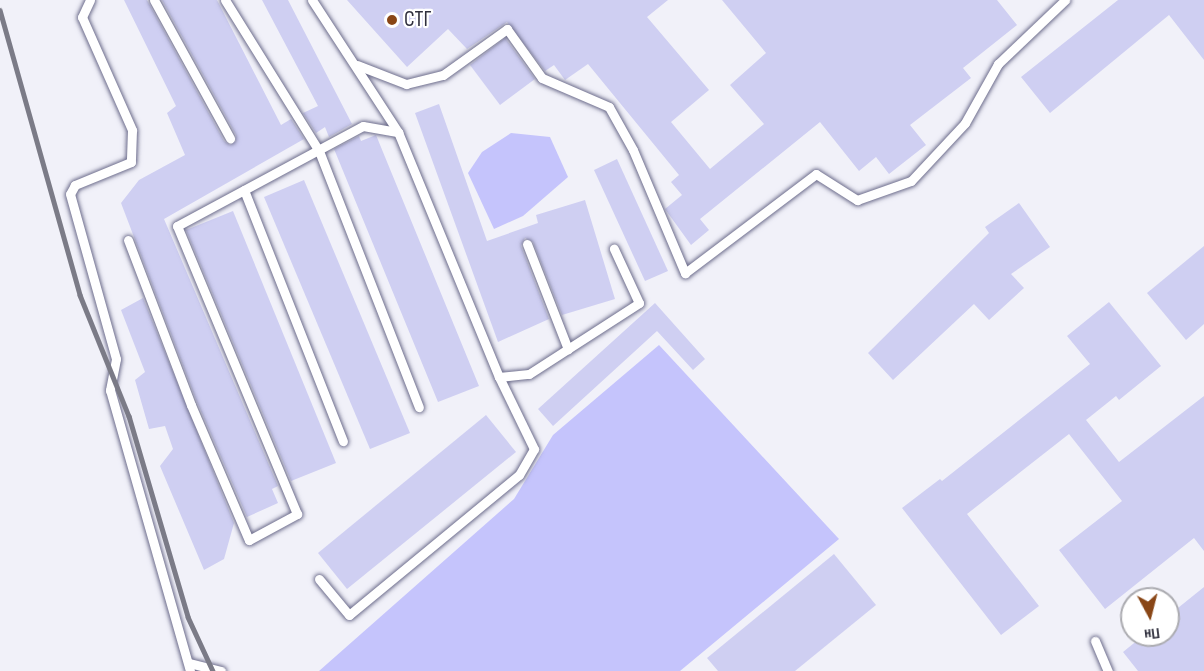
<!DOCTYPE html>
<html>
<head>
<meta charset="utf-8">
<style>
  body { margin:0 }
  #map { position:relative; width:1204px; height:671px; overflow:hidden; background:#f1f1f9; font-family:"Sofia Sans Condensed",sans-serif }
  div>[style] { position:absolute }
  .green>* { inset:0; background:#c5c4fc }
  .building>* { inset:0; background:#cfcff2 }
  .roads { filter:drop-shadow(0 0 2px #6d6d8c) drop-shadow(0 0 2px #6d6d8c) }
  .service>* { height:9px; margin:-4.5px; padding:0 4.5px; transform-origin:4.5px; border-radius:4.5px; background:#fff }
  .rail>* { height:4.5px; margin:-2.25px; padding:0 2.25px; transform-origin:2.25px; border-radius:2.25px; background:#7b7b87 }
  .dots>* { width:16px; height:16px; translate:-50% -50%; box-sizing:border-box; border:3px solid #fff; border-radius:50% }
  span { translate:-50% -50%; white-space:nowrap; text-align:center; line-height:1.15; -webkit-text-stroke:4.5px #fff; paint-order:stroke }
  .poi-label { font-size:22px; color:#2f2f3d }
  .left { translate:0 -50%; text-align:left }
  .north { position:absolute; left:1120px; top:587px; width:60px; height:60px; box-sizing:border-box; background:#fff; border:2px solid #acacb1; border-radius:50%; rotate:173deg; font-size:16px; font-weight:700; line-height:24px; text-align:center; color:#2f2f3d }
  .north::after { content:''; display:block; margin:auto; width:21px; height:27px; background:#894616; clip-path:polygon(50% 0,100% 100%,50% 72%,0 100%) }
</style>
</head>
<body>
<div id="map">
  <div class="green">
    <i style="clip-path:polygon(511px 133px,550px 137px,568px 177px,523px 216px,494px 229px,468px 173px,482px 152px)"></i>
    <i style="clip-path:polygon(659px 345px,839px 539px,680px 671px,319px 671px,514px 499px,553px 435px)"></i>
  </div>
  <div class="building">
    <i style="clip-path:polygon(124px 0,147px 0,224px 141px,230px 145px,236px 141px,236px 135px,162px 0,217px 0,281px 125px,291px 119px,304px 139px,164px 219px,278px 486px,272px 489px,278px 503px,247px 517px,197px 402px,121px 203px,139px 180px,185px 155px,167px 113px,176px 106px)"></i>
    <i style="clip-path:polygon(262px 0,288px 0,352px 124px,329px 137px,325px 127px,316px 133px,303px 113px,318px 106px)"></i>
    <i style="clip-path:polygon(347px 0,668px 0,647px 17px,709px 90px,671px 122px,710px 169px,764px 124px,730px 85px,766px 53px,722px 0,997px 0,1017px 25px,963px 68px,971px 78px,910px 125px,926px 145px,889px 174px,876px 157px,859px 171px,820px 122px,700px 219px,709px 230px,691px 245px,665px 209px,682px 195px,671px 182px,679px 175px,588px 64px,565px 80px,554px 65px,545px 71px,507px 22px,467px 49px,448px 29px,407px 67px)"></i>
    <i style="clip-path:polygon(1118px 0,1204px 0,1204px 60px,1169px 15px,1050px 113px,1021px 77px)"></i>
    <i style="clip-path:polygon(505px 38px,535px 79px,500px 105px,470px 65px)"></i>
    <i style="clip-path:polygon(439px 104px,487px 241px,538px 223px,536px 215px,585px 200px,615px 299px,562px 315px,533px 242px,525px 238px,521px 246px,549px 319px,498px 342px,415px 113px)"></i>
    <i style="clip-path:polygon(376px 135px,479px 386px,438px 402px,334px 149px,359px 136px,361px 141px)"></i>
    <i style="clip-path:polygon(617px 159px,668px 271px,645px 281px,594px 170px)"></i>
    <i style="clip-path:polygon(304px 180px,410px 433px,370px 449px,264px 197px)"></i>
    <i style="clip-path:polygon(1019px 203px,1050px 247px,1011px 274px,1024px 288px,989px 320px,974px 304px,893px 380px,868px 353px,989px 233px,985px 227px)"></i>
    <i style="clip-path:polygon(233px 211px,336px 463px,291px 481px,186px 230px)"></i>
    <i style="clip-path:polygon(1204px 246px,1204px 324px,1186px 340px,1147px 293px)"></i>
    <i style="clip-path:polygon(143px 298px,234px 523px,224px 559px,204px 570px,160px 466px,173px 449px,165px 426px,149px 429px,135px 380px,145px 372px,121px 310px)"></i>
    <i style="clip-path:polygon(1109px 302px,1161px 366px,1119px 400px,1116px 396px,1086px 420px,1119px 462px,1204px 396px,1204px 551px,1194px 538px,1105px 609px,1059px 550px,1122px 501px,1069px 434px,967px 514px,1039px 606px,1001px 635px,902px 508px,940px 479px,942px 481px,1090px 364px,1067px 336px)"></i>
    <i style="clip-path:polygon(655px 303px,705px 359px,693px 370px,657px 331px,553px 426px,538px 409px)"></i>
    <i style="clip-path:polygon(486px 415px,516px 452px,347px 589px,318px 553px)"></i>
    <i style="clip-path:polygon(834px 554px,876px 605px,795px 671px,718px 671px,707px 658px)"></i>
    <i style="clip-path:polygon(1204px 587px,1204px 671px,1138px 671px,1123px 652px,1144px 635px,1168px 635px,1168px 616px)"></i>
  </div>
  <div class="roads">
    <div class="service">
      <i style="left:90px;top:0;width:19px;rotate:115deg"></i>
      <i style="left:82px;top:17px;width:124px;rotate:66.1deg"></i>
      <i style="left:132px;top:130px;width:32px;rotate:92deg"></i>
      <i style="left:131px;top:162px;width:61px;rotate:157.7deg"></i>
      <i style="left:75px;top:185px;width:10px;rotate:119deg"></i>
      <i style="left:70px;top:194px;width:171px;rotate:74.4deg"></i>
      <i style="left:116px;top:359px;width:32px;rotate:101deg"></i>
      <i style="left:110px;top:390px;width:292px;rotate:74.1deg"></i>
      <i style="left:154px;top:0;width:158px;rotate:61.2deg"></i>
      <i style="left:225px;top:0;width:178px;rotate:58.1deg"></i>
      <i style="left:319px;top:151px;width:275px;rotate:68.7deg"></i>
      <i style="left:312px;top:0;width:158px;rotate:56.9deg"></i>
      <i style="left:357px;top:65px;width:53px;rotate:21.2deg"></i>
      <i style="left:406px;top:84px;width:38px;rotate:-14deg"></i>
      <i style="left:443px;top:75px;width:79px;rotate:-35.7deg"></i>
      <i style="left:507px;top:29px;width:60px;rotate:54.5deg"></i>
      <i style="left:542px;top:78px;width:73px;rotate:23.4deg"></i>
      <i style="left:609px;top:107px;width:49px;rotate:60.8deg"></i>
      <i style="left:633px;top:150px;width:134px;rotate:67.1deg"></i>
      <i style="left:685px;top:273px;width:164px;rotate:-37.1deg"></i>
      <i style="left:816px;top:174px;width:49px;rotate:32.4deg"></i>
      <i style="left:857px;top:200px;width:57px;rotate:-19.4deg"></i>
      <i style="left:911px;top:181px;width:79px;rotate:-47deg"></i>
      <i style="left:965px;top:123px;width:68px;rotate:-60.8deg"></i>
      <i style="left:998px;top:64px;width:93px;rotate:-43.7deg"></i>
      <i style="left:244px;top:190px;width:270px;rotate:68.5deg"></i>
      <i style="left:128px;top:240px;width:177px;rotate:69.1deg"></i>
      <i style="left:191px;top:405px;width:147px;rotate:66.8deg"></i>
      <i style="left:249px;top:540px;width:55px;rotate:-28.4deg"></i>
      <i style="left:297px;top:514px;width:312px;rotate:-112.6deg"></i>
      <i style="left:177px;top:226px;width:211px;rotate:-28.3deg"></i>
      <i style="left:363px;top:126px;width:36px;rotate:10deg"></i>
      <i style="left:398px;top:132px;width:265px;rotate:67.6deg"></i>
      <i style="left:499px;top:377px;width:30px;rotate:-6deg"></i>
      <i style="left:529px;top:374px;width:131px;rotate:-32.8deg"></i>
      <i style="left:639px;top:303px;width:60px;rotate:-114.8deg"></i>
      <i style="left:527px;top:244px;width:113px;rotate:68.7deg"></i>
      <i style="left:319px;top:579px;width:47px;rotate:50.2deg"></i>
      <i style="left:349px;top:615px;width:220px;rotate:-39.5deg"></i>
      <i style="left:519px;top:475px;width:30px;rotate:-60deg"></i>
      <i style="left:534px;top:449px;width:80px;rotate:-115.9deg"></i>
      <i style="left:1095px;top:641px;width:33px;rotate:67deg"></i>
      <i style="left:189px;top:663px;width:33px;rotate:14deg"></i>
    </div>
  </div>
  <div class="rail">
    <i style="left:0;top:10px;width:296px;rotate:74.3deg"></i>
    <i style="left:80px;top:295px;width:131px;rotate:68deg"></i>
    <i style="left:129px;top:416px;width:209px;rotate:73.6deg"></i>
    <i style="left:188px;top:617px;width:60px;rotate:65.2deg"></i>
  </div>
  <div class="dots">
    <i style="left:392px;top:20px;background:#894616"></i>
  </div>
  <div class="poi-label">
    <span class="left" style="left:404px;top:20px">СТГ</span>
  </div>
  <div class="north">Пн</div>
</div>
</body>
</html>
